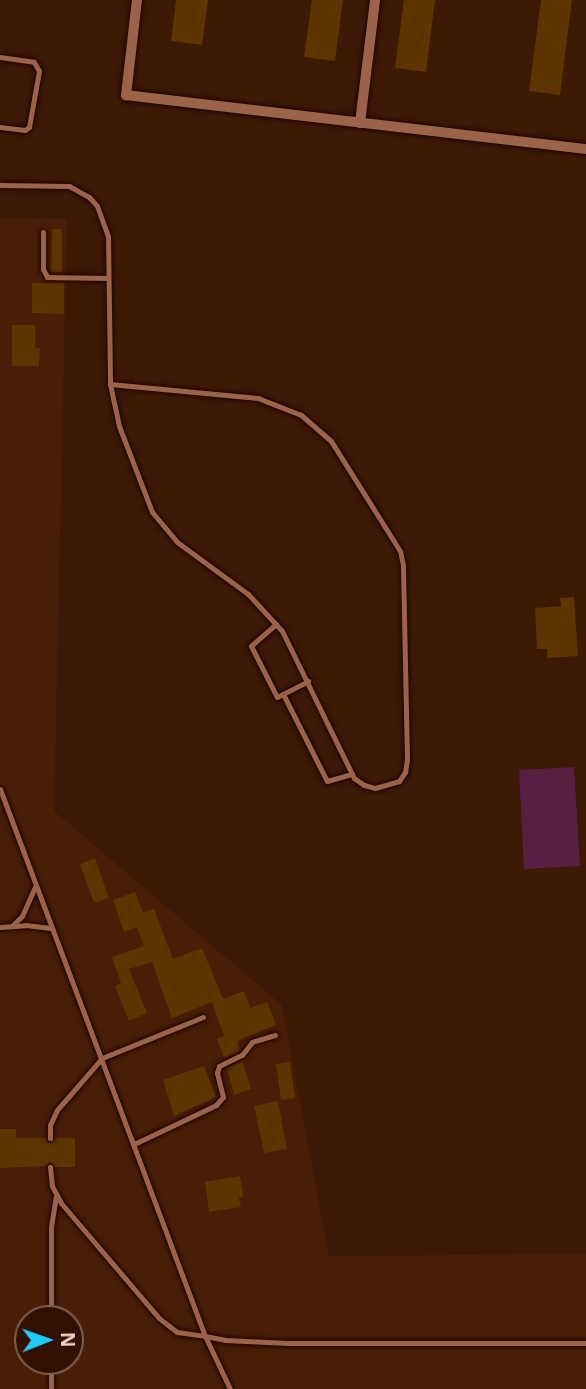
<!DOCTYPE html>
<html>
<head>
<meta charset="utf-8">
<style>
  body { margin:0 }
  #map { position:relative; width:586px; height:1389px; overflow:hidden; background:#3e1905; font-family:"Noto Sans",sans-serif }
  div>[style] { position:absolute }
  .built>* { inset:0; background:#491e07 }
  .green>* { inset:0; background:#572042 }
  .building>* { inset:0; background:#5c3501 }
  .roads { filter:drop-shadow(0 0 2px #1e0600) drop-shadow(0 0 2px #1e0600) }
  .lane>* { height:5px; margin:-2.5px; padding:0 2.5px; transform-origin:2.5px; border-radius:2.5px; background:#9b644a }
  .street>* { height:10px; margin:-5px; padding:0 5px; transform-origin:5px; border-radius:5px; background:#9b644a }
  span { translate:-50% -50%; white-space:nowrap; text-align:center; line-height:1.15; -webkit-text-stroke:5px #330f00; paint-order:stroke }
  .north { position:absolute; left:14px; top:1305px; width:70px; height:70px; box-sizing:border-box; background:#330f00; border:2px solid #815f50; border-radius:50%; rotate:89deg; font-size:19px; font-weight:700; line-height:28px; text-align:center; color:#f6d6c7 }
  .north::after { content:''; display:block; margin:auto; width:24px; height:32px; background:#1fc9fd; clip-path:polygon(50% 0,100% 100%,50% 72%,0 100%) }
</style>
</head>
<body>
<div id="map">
  <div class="built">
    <i style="clip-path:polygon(evenodd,0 218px,67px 219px,54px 811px,282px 1005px,329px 1256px,586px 1254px,586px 1389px,0 1389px,0 218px,28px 1319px,70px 1319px,70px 1361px,28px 1361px,28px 1319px)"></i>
  </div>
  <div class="green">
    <i style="clip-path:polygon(574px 767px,580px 866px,524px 869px,519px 770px)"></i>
  </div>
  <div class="building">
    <i style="clip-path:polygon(176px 0,208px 0,202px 45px,171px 41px)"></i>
    <i style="clip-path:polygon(312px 0,343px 0,335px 61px,304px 57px)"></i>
    <i style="clip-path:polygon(404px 0,435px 0,426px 72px,395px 68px)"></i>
    <i style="clip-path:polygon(541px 0,572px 0,560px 95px,529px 91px)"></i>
    <i style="clip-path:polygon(52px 229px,62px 229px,62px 272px,51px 272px)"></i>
    <i style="clip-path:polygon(32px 283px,64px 283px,64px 314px,32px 313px)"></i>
    <i style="clip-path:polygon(12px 325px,35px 325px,35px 348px,40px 348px,39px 366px,12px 366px)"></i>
    <i style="clip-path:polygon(574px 597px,578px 656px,547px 658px,547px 649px,537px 649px,535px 608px,561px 606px,560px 598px)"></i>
    <i style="clip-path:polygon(95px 858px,109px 898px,94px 903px,80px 864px)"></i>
    <i style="clip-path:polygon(135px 892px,143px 913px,154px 909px,173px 959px,202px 948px,223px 999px,244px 991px,250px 1008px,267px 1002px,276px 1025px,241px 1039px,237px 1042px,239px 1051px,224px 1058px,217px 1038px,224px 1036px,212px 1002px,172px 1018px,152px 962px,129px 969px,147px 1013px,129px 1021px,115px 986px,121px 983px,112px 957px,144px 946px,137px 927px,124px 932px,113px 900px)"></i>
    <i style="clip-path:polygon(242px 1061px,251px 1089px,234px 1095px,227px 1068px)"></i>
    <i style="clip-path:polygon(290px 1062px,295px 1098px,281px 1100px,276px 1064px)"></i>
    <i style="clip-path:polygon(204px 1066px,216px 1097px,174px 1116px,163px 1080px)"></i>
    <i style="clip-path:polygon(278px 1101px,287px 1149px,264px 1153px,254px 1106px)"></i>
    <i style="clip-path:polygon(0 1129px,16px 1129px,16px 1138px,45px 1138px,49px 1143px,55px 1138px,75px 1138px,75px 1167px,55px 1167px,50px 1162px,45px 1166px,0 1168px)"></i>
    <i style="clip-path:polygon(240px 1176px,243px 1197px,239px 1197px,241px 1207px,209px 1212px,205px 1182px)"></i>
  </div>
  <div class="roads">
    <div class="lane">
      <i style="left:0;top:57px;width:34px;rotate:8deg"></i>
      <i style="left:34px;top:62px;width:10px;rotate:61deg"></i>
      <i style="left:39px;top:71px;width:57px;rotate:100.1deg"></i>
      <i style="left:29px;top:127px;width:5px;rotate:143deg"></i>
      <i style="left:25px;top:130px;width:25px;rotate:-173deg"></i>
      <i style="left:0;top:185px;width:69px;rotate:0.8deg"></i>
      <i style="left:69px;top:186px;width:23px;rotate:29deg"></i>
      <i style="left:89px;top:197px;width:12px;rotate:48deg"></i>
      <i style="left:97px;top:206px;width:32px;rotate:70deg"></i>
      <i style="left:108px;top:236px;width:148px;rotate:89.2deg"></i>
      <i style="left:110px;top:384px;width:43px;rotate:77.9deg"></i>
      <i style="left:119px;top:426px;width:92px;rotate:69deg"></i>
      <i style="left:152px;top:512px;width:39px;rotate:50deg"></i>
      <i style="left:177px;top:542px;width:88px;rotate:36.2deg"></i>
      <i style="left:248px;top:594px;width:50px;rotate:47.4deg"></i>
      <i style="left:282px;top:631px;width:164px;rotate:63.9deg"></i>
      <i style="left:354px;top:778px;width:12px;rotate:35deg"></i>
      <i style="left:364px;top:785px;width:11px;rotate:15deg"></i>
      <i style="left:375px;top:788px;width:25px;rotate:-16deg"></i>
      <i style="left:399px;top:781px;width:11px;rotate:-56deg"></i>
      <i style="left:405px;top:772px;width:13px;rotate:-81deg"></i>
      <i style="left:407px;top:759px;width:194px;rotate:-91.2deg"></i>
      <i style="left:403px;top:565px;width:14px;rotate:-102deg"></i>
      <i style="left:400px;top:551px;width:130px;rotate:-122.1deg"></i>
      <i style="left:331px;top:441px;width:40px;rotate:-139deg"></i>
      <i style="left:301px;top:415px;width:46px;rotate:-158.4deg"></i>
      <i style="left:258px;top:398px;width:149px;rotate:-174.6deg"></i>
      <i style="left:43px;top:232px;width:37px;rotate:90deg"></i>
      <i style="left:43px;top:269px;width:9px;rotate:63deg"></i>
      <i style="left:47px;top:277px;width:61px;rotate:0.9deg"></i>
      <i style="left:276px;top:624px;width:33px;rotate:139deg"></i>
      <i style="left:251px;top:646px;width:57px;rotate:63deg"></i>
      <i style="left:277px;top:697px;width:35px;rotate:-27deg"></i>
      <i style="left:283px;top:694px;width:97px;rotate:63.2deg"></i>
      <i style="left:327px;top:781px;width:26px;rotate:-16deg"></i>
      <i style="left:0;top:789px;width:584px;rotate:69.46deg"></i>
      <i style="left:205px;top:1336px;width:20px;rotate:11deg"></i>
      <i style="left:225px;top:1340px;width:63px;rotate:2.7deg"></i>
      <i style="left:288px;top:1343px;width:298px"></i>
      <i style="left:12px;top:926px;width:14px;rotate:-45deg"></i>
      <i style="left:22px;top:916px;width:32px;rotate:-66deg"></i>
      <i style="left:0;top:927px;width:26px;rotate:-4deg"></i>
      <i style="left:26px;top:925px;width:25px;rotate:7deg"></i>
      <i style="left:50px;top:1138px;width:13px;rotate:-90deg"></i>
      <i style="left:50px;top:1125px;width:17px;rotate:-65deg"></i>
      <i style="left:57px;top:1110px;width:69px;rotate:-49.1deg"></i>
      <i style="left:102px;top:1058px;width:109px;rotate:-22.1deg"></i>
      <i style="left:134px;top:1144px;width:91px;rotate:-25.4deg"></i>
      <i style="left:216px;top:1105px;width:11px;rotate:-49deg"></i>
      <i style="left:223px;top:1097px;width:25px;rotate:-104deg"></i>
      <i style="left:217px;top:1073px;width:7px;rotate:-74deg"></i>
      <i style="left:219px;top:1066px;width:25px;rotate:-26deg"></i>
      <i style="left:242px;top:1055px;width:16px;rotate:-52deg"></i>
      <i style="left:252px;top:1042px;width:24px;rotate:-17deg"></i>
      <i style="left:50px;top:1167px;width:19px;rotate:84deg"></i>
      <i style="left:52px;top:1186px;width:19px;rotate:62deg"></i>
      <i style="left:61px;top:1203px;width:151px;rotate:49.6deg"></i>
      <i style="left:159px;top:1318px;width:23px;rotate:38deg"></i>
      <i style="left:177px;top:1332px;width:28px;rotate:8deg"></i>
      <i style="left:205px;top:1336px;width:59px;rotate:64.7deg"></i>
      <i style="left:51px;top:1319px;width:92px;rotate:-90deg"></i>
      <i style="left:51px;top:1227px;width:31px;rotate:-81deg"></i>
      <i style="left:51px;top:1389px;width:28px;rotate:-90deg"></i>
    </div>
    <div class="street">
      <i style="left:137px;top:0;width:96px;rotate:96.6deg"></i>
      <i style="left:126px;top:95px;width:463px;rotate:6.7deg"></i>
      <i style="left:360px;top:123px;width:124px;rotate:-83deg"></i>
    </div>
  </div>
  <div class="north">N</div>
</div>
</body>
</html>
